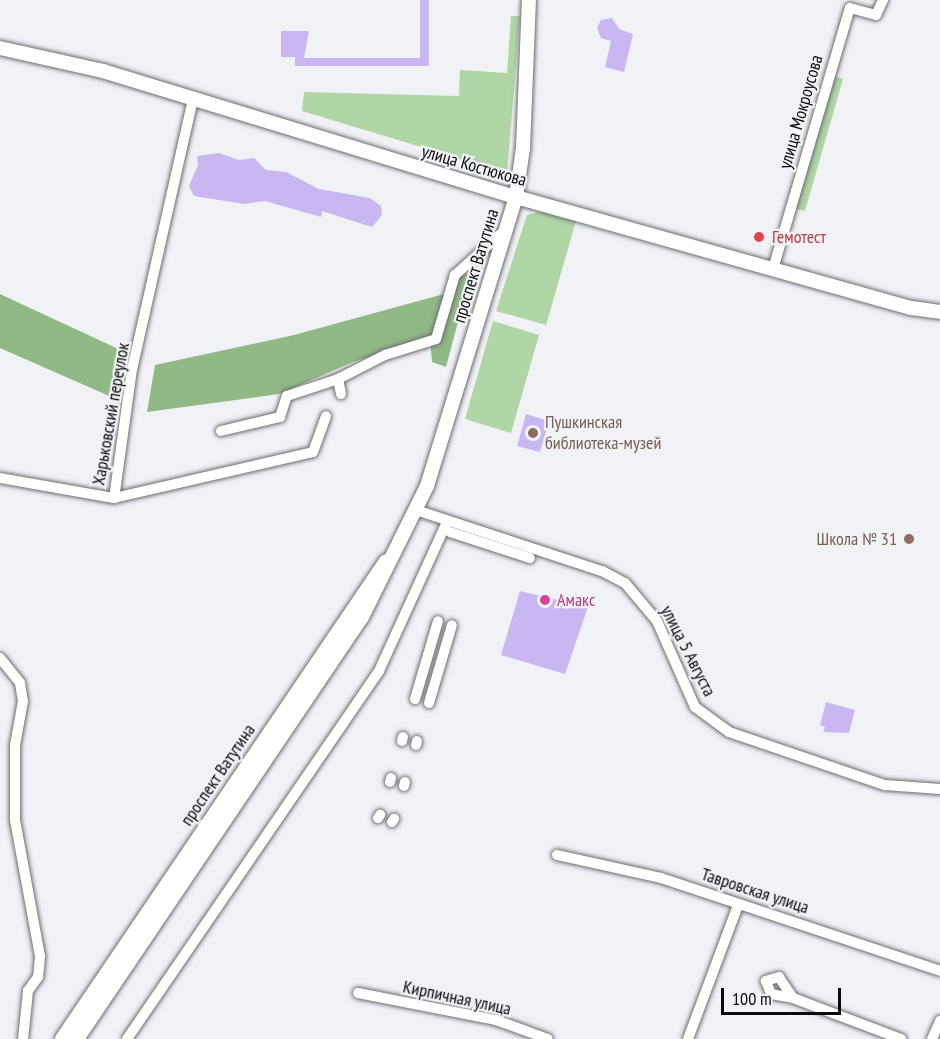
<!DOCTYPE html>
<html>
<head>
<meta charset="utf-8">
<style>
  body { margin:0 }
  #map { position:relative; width:940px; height:1039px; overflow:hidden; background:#f1f2f6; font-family:"PT Sans Narrow",sans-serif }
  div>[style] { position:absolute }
  .green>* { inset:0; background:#b0d6a5 }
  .forest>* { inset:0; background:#91b986 }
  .building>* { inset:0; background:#c9b7f1 }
  .roads { filter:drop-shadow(0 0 2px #6d6d71) drop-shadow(0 0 2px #6d6d71) }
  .minor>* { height:10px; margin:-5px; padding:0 5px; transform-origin:5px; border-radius:5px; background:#fff }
  .major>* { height:14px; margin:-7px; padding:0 7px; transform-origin:7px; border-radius:7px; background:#fff }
  .dots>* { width:16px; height:16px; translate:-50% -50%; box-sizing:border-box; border:3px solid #f1f2f6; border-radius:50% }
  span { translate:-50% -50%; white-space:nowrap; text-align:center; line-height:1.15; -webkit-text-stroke:4.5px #f1f2f6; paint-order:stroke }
  .street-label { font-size:18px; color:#0b0b0d }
  .health-label { font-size:18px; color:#be3a42 }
  .left { translate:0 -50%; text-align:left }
  .education-label { font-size:18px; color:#785e54 }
  .right { translate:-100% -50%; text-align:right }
  .hotel-label { font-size:18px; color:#b23c85 }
  .scale { position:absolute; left:721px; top:988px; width:120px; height:27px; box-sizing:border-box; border:3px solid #0b0b0d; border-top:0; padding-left:8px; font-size:18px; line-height:21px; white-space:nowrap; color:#0b0b0d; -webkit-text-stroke:4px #f1f2f6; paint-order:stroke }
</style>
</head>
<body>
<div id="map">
  <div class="green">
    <i style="clip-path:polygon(511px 16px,520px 16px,507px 173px,302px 111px,304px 92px,459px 96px,460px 70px,507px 73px)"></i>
    <i style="clip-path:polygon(832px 75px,843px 79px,805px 211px,794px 208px)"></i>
    <i style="clip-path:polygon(540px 212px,576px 221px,546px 325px,496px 311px,527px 215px)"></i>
    <i style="clip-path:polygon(493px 321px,539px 335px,511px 433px,465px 419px)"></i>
  </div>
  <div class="forest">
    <i style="clip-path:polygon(471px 273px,446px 367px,432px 362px,430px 337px,353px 362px,279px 394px,147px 412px,155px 365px,294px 335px,444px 294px,450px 278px)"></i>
    <i style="clip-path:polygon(0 294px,127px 353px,116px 399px,0 348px)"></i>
  </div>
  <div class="building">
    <i style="clip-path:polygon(420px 0,429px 0,429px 66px,295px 66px,295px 57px,281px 57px,281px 31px,309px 31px,304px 58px,420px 58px)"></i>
    <i style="clip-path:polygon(612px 18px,619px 29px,633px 34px,624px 72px,605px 67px,611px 41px,601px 38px,597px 28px,601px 20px)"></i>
    <i style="clip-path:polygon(219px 153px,239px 160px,254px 158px,266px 170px,286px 172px,319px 189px,370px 198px,381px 206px,382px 215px,372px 227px,322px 211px,321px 217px,265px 201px,244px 204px,194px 196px,189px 186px,198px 165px,197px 156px)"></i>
    <i style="clip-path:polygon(526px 414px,549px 421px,540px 452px,517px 446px)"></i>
    <i style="clip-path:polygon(520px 591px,588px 607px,565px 674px,501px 655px)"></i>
    <i style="clip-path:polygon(826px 702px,855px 710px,849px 733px,823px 732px,825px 727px,820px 725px)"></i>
  </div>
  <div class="roads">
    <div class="minor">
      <i style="left:193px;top:99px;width:277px;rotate:102.7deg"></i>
      <i style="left:132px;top:369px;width:130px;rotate:97.9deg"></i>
      <i style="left:114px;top:498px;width:204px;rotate:-13deg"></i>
      <i style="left:313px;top:452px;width:38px;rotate:-70deg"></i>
      <i style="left:773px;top:269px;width:272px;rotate:-73.6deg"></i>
      <i style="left:850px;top:8px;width:27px;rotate:15deg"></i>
      <i style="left:876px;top:15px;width:17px;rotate:-65deg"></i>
      <i style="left:341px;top:394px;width:15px;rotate:-101deg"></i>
      <i style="left:338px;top:379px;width:53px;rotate:-27.1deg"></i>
      <i style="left:385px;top:355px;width:53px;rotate:-17.4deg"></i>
      <i style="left:436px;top:339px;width:67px;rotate:-73.5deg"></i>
      <i style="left:455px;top:275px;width:69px;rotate:-42deg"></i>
      <i style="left:221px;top:431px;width:61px;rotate:-13.3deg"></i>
      <i style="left:280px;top:417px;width:22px;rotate:-72deg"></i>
      <i style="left:287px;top:396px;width:54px;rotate:-18.4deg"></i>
      <i style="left:0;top:478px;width:116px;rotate:10deg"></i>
      <i style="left:416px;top:510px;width:196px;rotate:18.2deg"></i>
      <i style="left:602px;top:571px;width:26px;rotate:28deg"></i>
      <i style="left:625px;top:583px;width:50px;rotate:49.9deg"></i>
      <i style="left:657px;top:621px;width:94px;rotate:66.2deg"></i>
      <i style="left:695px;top:707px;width:42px;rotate:36.3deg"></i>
      <i style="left:729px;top:732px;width:165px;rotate:18.8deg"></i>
      <i style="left:885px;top:785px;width:55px;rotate:4.2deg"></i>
      <i style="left:450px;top:532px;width:84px;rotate:18deg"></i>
      <i style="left:0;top:658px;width:32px;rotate:51deg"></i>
      <i style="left:20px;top:683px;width:18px;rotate:81deg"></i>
      <i style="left:23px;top:701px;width:45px;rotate:100.3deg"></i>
      <i style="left:15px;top:745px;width:75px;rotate:90deg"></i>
      <i style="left:15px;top:820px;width:138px;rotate:79.6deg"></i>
      <i style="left:40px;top:956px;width:21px;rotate:95deg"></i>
      <i style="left:38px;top:977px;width:17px;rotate:126deg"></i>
      <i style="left:28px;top:991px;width:48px;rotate:95.9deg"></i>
      <i style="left:415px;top:699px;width:81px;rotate:-73.6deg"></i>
      <i style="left:429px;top:703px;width:81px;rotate:-73.6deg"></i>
      <i style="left:402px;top:741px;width:4px;rotate:-76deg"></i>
      <i style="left:416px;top:745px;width:4px;rotate:-76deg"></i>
      <i style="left:390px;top:782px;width:4px;rotate:-76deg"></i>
      <i style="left:404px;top:786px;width:4px;rotate:-76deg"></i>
      <i style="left:378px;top:818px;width:4px;rotate:-56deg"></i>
      <i style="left:392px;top:822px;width:4px;rotate:-56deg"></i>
      <i style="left:557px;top:855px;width:107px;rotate:12.5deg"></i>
      <i style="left:661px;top:878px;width:294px;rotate:18.4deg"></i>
      <i style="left:358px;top:993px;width:141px;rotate:11.1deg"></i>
      <i style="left:496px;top:1020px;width:55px;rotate:20.1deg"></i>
      <i style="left:793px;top:998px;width:25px;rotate:-124deg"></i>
      <i style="left:779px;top:977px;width:14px;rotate:163deg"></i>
      <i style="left:766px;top:981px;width:14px;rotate:69deg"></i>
      <i style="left:771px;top:994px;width:22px;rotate:10deg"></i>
      <i style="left:793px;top:998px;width:116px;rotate:20.8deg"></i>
      <i style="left:127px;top:1039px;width:446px;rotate:-55.6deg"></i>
      <i style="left:379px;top:671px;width:164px;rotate:-65.5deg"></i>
      <i style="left:688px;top:1039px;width:143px;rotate:-69.5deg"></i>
      <i style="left:932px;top:1039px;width:20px;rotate:-66deg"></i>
    </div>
    <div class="major">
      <i style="left:0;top:48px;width:106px;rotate:12.6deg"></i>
      <i style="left:103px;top:71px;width:432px;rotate:17deg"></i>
      <i style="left:516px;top:197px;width:411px;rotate:15.7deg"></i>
      <i style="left:912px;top:308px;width:28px;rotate:8deg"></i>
      <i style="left:62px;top:1039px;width:577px;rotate:-55.87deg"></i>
      <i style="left:77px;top:1039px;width:509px;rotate:-55.97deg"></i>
      <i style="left:362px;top:617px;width:146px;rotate:-63.6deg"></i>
      <i style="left:427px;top:486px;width:302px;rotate:-72.9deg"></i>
      <i style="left:516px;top:197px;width:49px;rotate:-81.9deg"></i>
      <i style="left:523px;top:148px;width:148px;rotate:-87.7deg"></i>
    </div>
  </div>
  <div class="dots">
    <i style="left:759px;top:237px;background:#e0444e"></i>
    <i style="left:533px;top:433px;background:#8d6e63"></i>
    <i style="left:909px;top:539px;background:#8d6e63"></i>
    <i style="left:545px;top:600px;background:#d1479c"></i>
  </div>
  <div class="street-label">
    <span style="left:801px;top:112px;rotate:-74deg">улица Мокроусова</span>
    <span style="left:474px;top:166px;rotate:16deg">улица Костюкова</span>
    <span style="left:476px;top:266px;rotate:-73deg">проспект Ватутина</span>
    <span style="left:111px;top:414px;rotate:-80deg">Харьковский переулок</span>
    <span style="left:688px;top:651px;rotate:63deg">улица 5 Августа</span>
    <span style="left:218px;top:775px;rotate:-56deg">проспект Ватутина</span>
    <span style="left:755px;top:891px;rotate:18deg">Тавровская улица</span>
    <span style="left:457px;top:998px;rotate:12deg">Кирпичная улица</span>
  </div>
  <div class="health-label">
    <span class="left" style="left:772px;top:237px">Гемотест</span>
  </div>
  <div class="education-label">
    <span class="left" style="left:545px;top:433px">Пушкинская<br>библиотека-музей</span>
    <span class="right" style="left:897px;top:539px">Школа № 31</span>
  </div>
  <div class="hotel-label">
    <span class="left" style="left:557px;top:600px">Амакс</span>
  </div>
  <div class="scale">100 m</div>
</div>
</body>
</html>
